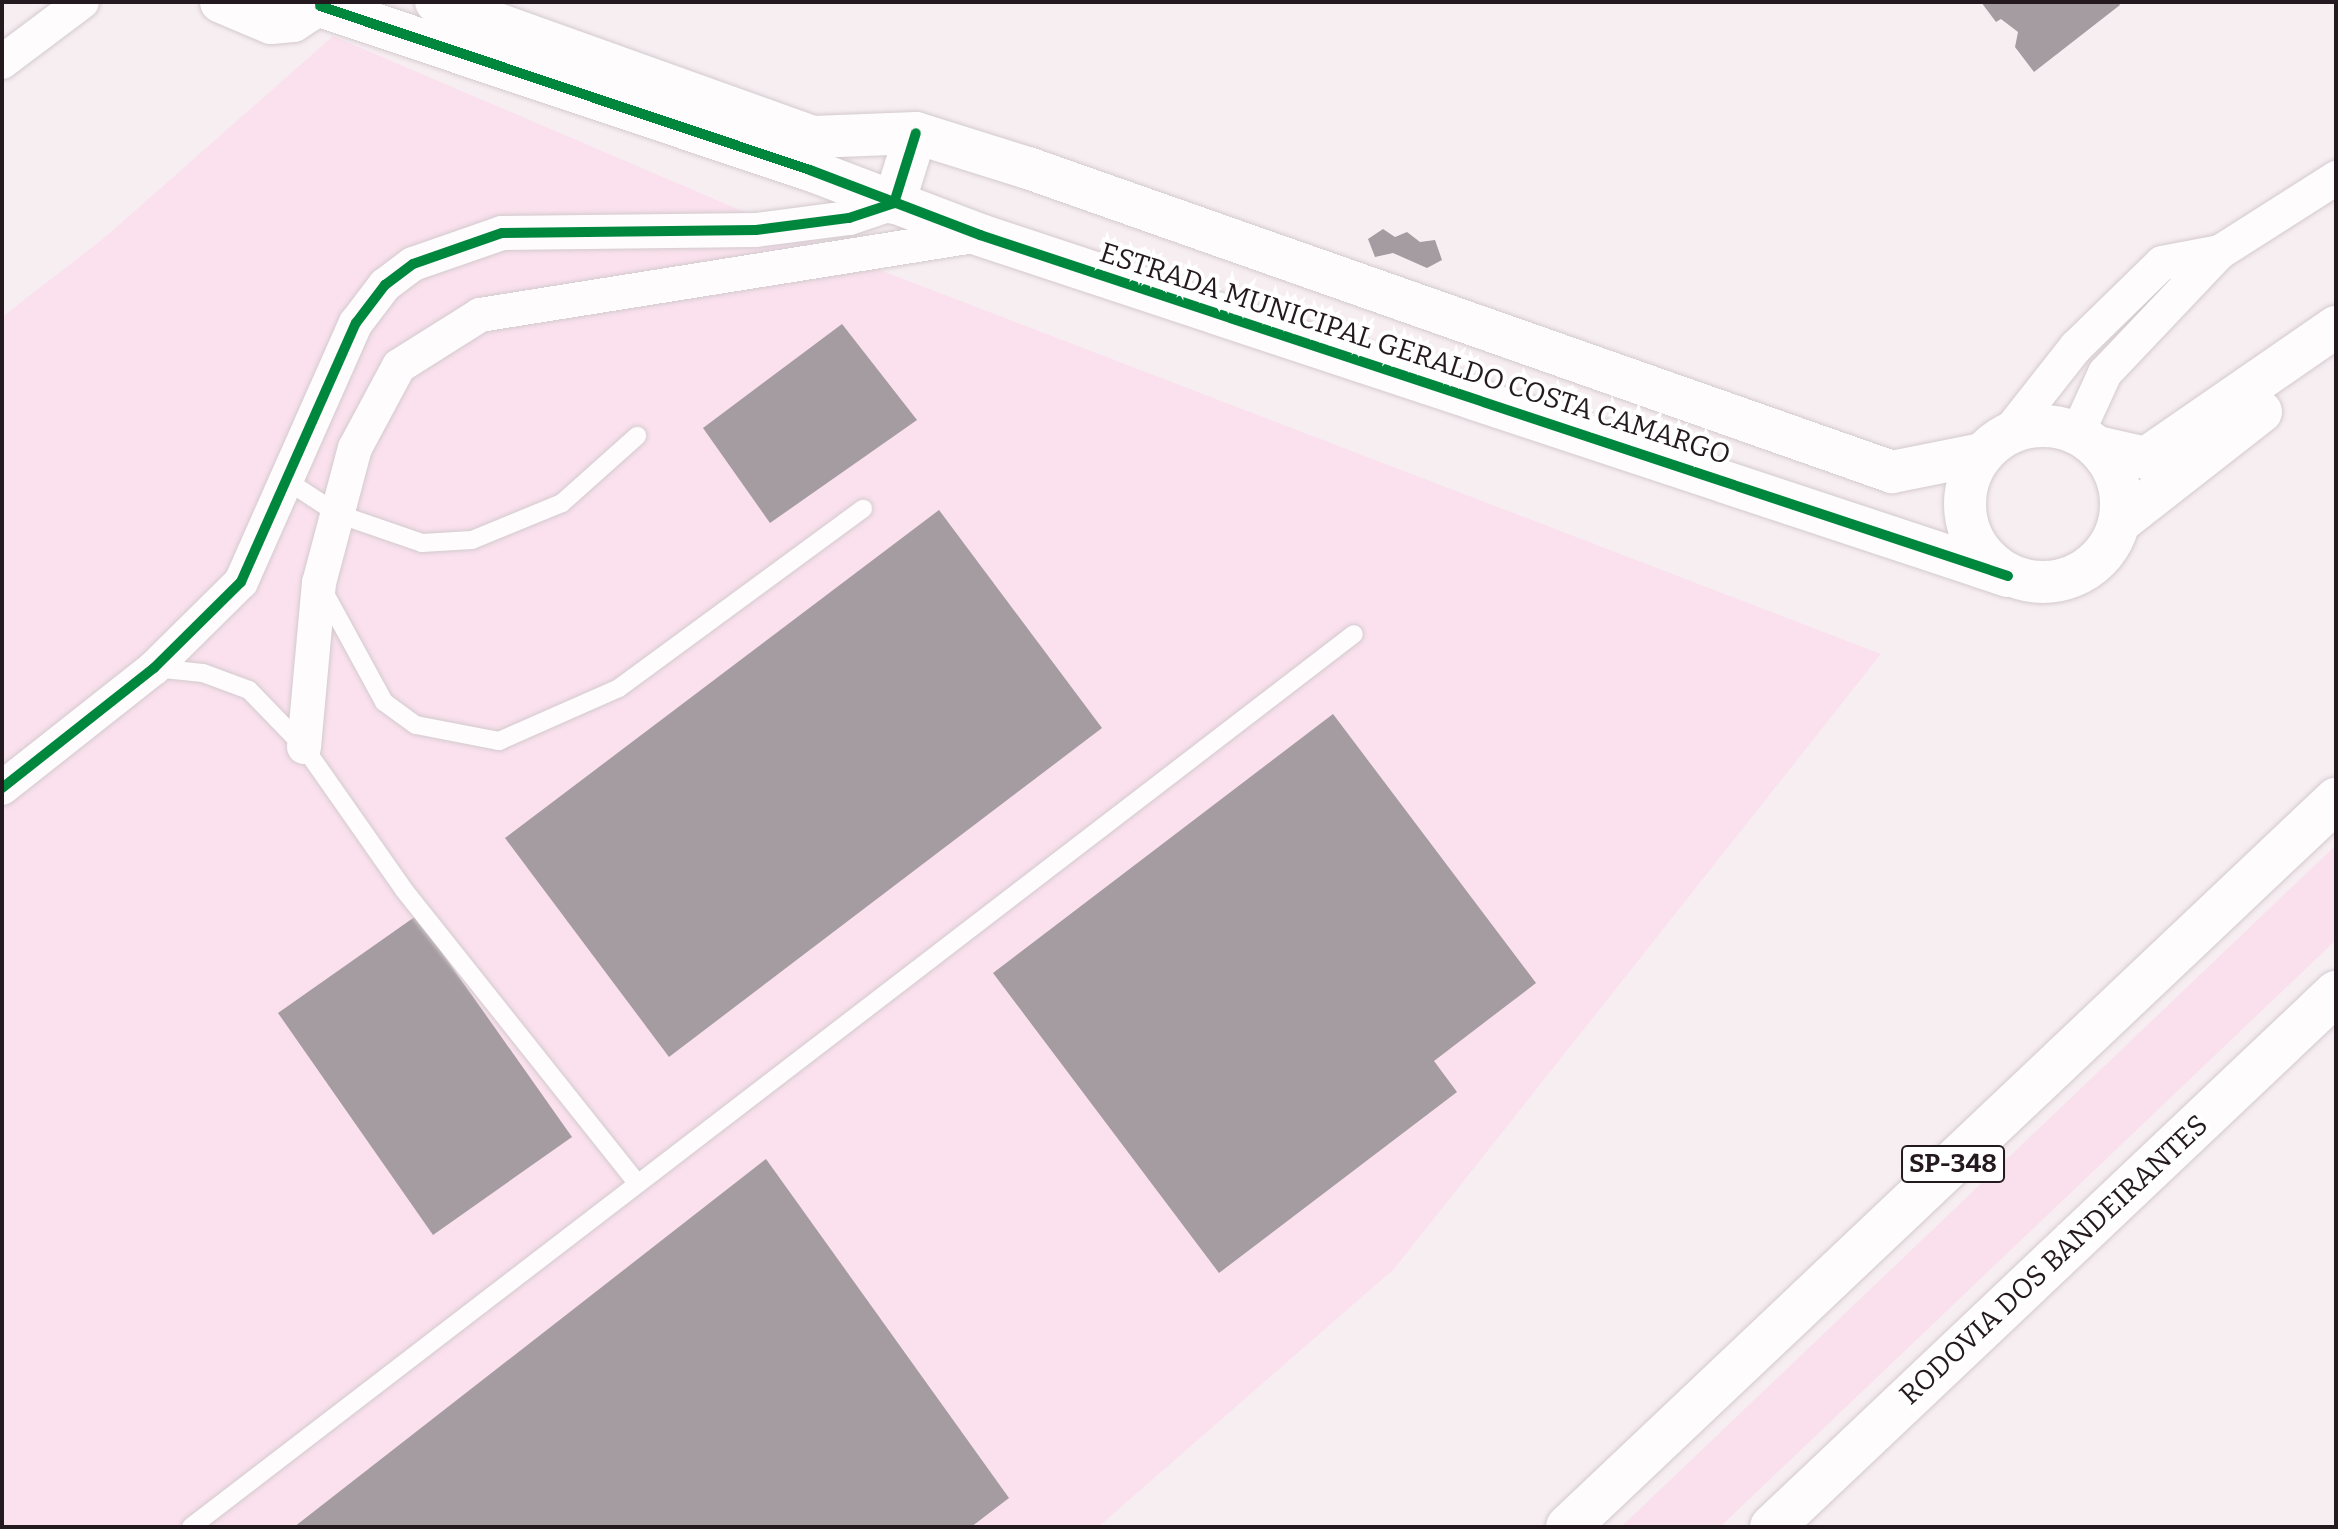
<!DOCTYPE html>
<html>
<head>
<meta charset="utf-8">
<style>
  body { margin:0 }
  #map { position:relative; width:2338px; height:1529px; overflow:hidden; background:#f7eef2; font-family:Bitter,serif }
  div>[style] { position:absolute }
  .built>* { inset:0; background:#fae1ed }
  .green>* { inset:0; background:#f9e0ec }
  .building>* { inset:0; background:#a49ca0 }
  .roads { filter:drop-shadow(0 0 2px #d3cace) drop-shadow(0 0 2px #d3cace) }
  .service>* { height:18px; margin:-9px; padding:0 9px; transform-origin:9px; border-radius:9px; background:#fefcfd }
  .minor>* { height:34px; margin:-17px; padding:0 17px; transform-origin:17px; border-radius:17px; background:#fefcfd }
  .tertiary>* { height:42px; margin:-21px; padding:0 21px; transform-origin:21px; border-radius:21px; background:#fefcfd }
  .tertiary>.ring { margin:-21px; padding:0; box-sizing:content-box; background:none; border:42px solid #fefcfd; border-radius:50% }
  .motorway>* { height:44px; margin:-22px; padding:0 22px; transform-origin:22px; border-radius:22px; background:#fefcfd }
  .cycleway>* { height:10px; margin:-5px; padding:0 5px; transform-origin:5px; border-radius:5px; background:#00873e }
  span { translate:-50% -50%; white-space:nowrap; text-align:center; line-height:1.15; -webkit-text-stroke:8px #fff; paint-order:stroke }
  .shield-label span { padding:2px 6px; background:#fff; border:2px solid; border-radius:6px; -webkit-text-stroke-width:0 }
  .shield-label { font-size:26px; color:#23191e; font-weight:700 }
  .street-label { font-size:28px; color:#23191e }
  .frame { position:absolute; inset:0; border:4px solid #23191e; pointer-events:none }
</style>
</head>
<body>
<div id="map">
  <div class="built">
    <i style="clip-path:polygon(333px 36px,885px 272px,1881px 654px,1394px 1269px,1098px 1527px,2px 1527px,2px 317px,104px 238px)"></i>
  </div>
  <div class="green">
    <i style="clip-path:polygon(2336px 845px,2336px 940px,1720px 1527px,1621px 1527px)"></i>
  </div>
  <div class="building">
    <i style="clip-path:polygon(1981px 2px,2118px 2px,2120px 5px,2034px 72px,2015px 47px,2018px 32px,2001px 19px,1996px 22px)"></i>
    <i style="clip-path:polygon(1383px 229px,1395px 237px,1407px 232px,1420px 242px,1435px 240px,1442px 260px,1427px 268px,1393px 253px,1375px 257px,1368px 239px)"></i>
    <i style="clip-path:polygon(842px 324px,917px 420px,770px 523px,703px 428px)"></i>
    <i style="clip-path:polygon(939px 510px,1102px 728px,669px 1057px,505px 838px)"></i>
    <i style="clip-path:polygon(1333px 714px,1536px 983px,1434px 1061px,1457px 1092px,1219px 1273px,993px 973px)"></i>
    <i style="clip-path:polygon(416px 916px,572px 1137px,433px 1235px,278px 1013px)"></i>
    <i style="clip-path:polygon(766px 1159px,1009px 1498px,971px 1527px,294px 1527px)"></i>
  </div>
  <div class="roads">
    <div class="service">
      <i style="left:286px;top:480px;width:62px;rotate:33.2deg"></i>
      <i style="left:338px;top:514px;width:89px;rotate:19deg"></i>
      <i style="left:422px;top:543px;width:50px;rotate:-3.4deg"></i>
      <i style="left:472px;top:540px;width:97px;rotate:-22.3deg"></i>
      <i style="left:562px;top:503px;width:101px;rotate:-41.8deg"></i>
      <i style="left:323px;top:590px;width:128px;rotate:61.4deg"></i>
      <i style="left:384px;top:702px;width:39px;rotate:36deg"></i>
      <i style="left:416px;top:725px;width:85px;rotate:10.9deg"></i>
      <i style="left:499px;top:741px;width:131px;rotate:-23.8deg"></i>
      <i style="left:619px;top:688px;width:303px;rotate:-36.3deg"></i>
      <i style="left:154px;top:668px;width:49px;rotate:5.8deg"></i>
      <i style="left:203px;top:673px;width:49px;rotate:20.3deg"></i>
      <i style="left:249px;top:690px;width:79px;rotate:46deg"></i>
      <i style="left:304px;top:747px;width:174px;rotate:55deg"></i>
      <i style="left:404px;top:890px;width:374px;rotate:51.5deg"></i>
      <i style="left:191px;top:1527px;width:1466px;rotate:-37.52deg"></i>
    </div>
    <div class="minor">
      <i style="left:2px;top:62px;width:100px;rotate:-36.9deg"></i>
      <i style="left:2009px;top:432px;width:108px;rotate:-51.8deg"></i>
      <i style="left:2076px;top:347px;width:120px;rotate:-44.3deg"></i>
      <i style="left:2162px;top:263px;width:59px;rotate:-10.7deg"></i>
      <i style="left:2078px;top:432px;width:65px;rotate:-65.4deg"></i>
      <i style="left:2105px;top:373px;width:167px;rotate:-46.5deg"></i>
      <i style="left:2220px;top:252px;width:138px;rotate:-32.5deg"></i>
      <i style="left:304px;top:747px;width:165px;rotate:-84.8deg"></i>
      <i style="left:319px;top:583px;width:140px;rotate:-75.1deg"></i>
      <i style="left:355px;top:448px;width:93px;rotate:-61.8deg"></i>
      <i style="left:399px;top:366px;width:96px;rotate:-32.2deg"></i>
      <i style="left:480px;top:315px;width:506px;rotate:-9.09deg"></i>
      <i style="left:2px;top:788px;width:194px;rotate:-38.3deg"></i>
      <i style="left:154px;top:668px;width:122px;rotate:-44.7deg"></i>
      <i style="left:241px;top:582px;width:283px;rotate:-66.1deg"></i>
      <i style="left:356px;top:323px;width:48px;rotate:-52.7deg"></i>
      <i style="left:385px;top:285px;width:35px;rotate:-37deg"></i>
      <i style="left:413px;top:264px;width:94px;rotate:-19.2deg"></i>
      <i style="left:502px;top:233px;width:254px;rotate:-0.7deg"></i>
      <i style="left:756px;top:230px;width:94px;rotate:-7.4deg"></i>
      <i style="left:849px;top:218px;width:47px;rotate:-18.4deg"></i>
    </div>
    <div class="tertiary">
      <i style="left:221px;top:2px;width:54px;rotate:22.8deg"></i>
      <i style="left:271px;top:23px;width:22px;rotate:-5deg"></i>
      <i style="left:293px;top:21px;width:35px;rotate:-33deg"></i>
      <i style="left:436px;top:2px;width:400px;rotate:19.7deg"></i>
      <i style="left:813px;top:137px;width:103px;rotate:-2.2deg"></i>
      <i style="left:916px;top:133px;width:117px;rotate:17.4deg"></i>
      <i style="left:1028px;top:168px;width:916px;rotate:19.38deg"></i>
      <i style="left:1892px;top:472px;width:92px;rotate:-11.3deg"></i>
      <i style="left:320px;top:6px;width:517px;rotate:18.51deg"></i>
      <i style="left:810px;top:170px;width:182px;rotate:20.9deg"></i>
      <i style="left:980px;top:235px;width:1083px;rotate:18.35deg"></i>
      <i style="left:894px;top:203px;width:73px;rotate:-72.6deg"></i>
      <i class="ring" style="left:1965px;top:426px;width:114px;height:114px"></i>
      <i style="left:2097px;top:447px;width:50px;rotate:12.7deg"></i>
      <i style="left:2146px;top:458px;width:231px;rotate:-34.6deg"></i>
      <i style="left:2120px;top:522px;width:179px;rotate:-38deg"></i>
    </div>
    <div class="motorway">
      <i style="left:1568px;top:1527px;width:1058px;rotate:-43.43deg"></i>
      <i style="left:1772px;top:1527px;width:777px;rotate:-43.43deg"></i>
    </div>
  </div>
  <div class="cycleway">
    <i style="left:320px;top:6px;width:517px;rotate:18.51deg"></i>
    <i style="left:810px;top:170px;width:182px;rotate:20.9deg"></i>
    <i style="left:980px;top:235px;width:1083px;rotate:18.35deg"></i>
    <i style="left:2px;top:788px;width:194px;rotate:-38.3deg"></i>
    <i style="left:154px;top:668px;width:122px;rotate:-44.7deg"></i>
    <i style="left:241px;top:582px;width:283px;rotate:-66.1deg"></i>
    <i style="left:356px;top:323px;width:48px;rotate:-52.7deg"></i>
    <i style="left:385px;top:285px;width:35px;rotate:-37deg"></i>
    <i style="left:413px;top:264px;width:94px;rotate:-19.2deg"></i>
    <i style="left:502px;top:233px;width:254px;rotate:-0.7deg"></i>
    <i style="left:756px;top:230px;width:94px;rotate:-7.4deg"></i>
    <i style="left:849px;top:218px;width:47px;rotate:-18.4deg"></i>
    <i style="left:894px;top:203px;width:73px;rotate:-72.6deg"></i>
  </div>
  <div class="shield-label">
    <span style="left:1953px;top:1164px">SP-348</span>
  </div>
  <div class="street-label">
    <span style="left:1415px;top:354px;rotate:18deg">ESTRADA MUNICIPAL GERALDO COSTA CAMARGO</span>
    <span style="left:2054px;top:1260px;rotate:-43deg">RODOVIA DOS BANDEIRANTES</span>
  </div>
  <div class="frame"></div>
</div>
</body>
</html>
